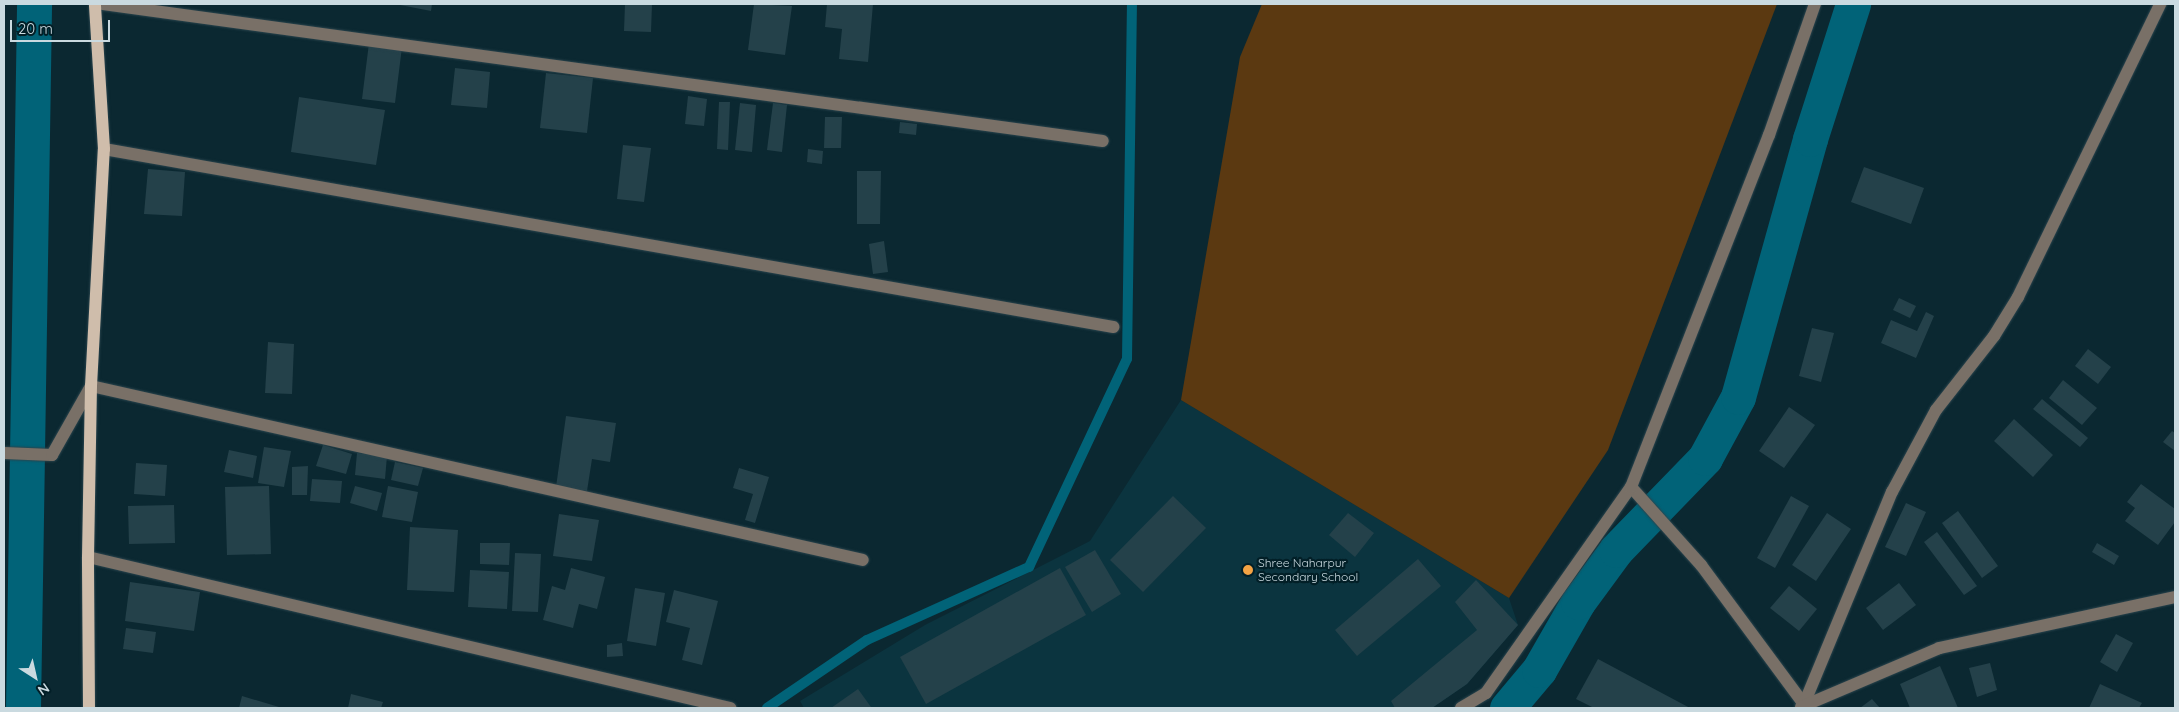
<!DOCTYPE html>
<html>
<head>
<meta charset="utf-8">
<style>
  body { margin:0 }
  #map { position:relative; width:2179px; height:712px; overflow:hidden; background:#0b2831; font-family:Quicksand,sans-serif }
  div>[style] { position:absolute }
  .built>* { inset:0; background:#0b343f }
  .green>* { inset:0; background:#5b3911 }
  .stream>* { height:10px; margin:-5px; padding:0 5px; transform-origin:5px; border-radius:5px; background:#016378 }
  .canal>* { height:35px; margin:-17.5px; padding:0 17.5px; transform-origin:17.5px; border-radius:17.5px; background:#016378 }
  .building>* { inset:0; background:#24414a }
  .roads { filter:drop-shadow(0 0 1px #2a444d) drop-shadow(0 0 1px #2a444d) }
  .minor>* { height:12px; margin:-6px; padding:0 6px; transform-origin:6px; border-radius:6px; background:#797067 }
  .major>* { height:12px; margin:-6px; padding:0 6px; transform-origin:6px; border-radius:6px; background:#cfbdab }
  .dots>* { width:14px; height:14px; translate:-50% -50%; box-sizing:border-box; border:2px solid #021f27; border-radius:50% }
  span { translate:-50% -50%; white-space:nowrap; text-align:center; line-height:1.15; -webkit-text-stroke:4.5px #021f27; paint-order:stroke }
  .poi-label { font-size:12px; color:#cadae0 }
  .left { translate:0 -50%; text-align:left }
  .frame { position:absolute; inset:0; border:5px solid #cadae0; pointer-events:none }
  .north { position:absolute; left:10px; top:652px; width:50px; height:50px; -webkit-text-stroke:4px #021f27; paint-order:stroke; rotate:145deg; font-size:14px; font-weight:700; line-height:20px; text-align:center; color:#cadae0 }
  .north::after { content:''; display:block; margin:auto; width:18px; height:22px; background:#cadae0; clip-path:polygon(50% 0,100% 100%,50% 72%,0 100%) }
  .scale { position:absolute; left:10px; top:20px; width:100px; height:22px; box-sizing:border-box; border:2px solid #cadae0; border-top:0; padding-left:6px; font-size:15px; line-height:18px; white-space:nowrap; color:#cadae0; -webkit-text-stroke:4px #021f27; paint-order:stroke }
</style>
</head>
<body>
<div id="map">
  <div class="built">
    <i style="clip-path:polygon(1181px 400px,1509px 598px,1518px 625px,1467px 684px,1432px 708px,804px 708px,800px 701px,925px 625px,1090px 541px)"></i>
  </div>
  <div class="green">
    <i style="clip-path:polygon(1262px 4px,1777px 4px,1608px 450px,1509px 598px,1181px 400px,1240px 57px)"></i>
  </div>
  <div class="stream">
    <i style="left:767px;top:708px;width:121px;rotate:-34.2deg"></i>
    <i style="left:867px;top:640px;width:178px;rotate:-24.3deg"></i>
    <i style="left:1029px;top:567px;width:230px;rotate:-64.8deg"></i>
    <i style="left:1127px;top:359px;width:355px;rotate:-89.2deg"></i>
  </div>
  <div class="canal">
    <i style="left:23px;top:708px;width:704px;rotate:-89.1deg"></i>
    <i style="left:1507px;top:708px;width:50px;rotate:-49.9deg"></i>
    <i style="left:1539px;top:670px;width:78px;rotate:-60.2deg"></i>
    <i style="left:1578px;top:602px;width:64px;rotate:-53.8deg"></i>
    <i style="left:1616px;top:550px;width:128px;rotate:-45.9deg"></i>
    <i style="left:1705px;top:458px;width:69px;rotate:-61.6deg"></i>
    <i style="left:1738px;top:397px;width:268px;rotate:-74.4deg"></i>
    <i style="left:1810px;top:139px;width:142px;rotate:-72.3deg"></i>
  </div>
  <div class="building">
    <i style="clip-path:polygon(395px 4px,432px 4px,431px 11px)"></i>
    <i style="clip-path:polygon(625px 4px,652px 4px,651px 32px,624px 31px)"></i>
    <i style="clip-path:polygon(754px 4px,792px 6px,785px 55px,748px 50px)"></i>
    <i style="clip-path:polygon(827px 4px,873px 4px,868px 62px,839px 59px,842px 29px,825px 27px)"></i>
    <i style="clip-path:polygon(369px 43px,402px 47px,395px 103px,362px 99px)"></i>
    <i style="clip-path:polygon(455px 68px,490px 72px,487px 108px,451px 105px)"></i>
    <i style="clip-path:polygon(546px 73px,593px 78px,587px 133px,540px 128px)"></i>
    <i style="clip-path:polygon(688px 96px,707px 99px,704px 126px,685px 124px)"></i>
    <i style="clip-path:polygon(299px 97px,385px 110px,376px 165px,291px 152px)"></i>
    <i style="clip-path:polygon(719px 102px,730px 102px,728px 150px,717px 149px)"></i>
    <i style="clip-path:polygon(740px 103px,756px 105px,752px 152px,735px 150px)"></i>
    <i style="clip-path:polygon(773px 103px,787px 105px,782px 152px,767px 150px)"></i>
    <i style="clip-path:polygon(825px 117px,842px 117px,841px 148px,824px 148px)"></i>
    <i style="clip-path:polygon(900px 122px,917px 124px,916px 135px,899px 133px)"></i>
    <i style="clip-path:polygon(623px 145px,651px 148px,644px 202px,617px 199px)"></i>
    <i style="clip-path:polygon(808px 149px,823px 151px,822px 164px,807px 162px)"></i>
    <i style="clip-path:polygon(1864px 167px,1924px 188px,1911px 224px,1851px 202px)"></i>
    <i style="clip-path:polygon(148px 169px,185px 172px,182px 216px,144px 214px)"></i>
    <i style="clip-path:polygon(857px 171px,881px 171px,880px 224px,857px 224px)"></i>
    <i style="clip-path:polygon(884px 241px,888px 272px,873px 274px,869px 244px)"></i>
    <i style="clip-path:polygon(1899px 298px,1916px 306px,1910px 318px,1893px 310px)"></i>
    <i style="clip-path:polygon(1926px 312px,1934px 316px,1916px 358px,1881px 343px,1891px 320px,1917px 331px)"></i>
    <i style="clip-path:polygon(1812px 328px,1834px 333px,1821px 382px,1799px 376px)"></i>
    <i style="clip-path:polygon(268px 342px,294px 344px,292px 394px,265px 393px)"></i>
    <i style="clip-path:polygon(2088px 349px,2111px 367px,2098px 384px,2075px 366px)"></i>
    <i style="clip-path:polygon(2063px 380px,2097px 408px,2082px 425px,2049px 398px)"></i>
    <i style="clip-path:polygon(2042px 399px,2088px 438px,2080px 447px,2033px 409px)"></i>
    <i style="clip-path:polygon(1789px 407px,1815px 425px,1784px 468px,1759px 451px)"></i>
    <i style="clip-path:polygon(566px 416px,616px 423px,610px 462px,592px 459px,587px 491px,556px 487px)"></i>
    <i style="clip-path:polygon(2014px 419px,2053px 455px,2033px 477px,1994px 441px)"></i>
    <i style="clip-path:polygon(2172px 431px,2175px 433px,2175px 451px,2163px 442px)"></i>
    <i style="clip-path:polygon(323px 445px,352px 454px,346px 474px,316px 466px)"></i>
    <i style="clip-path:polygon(264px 447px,291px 451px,284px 487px,258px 483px)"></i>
    <i style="clip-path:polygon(229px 450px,257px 456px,253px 478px,224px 472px)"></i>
    <i style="clip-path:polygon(357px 453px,387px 456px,385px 479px,355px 475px)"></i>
    <i style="clip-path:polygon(395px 462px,423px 468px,418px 486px,391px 480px)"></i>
    <i style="clip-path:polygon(136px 463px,167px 465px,165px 496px,134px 494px)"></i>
    <i style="clip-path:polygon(308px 466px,307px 495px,292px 495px,292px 467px)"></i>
    <i style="clip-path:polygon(739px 468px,769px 477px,755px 523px,745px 520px,753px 494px,733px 488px)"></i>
    <i style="clip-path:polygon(312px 479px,342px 481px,340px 503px,310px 501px)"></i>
    <i style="clip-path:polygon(2141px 484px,2175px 509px,2175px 522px,2158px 545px,2125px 521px,2135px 508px,2127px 502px)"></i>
    <i style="clip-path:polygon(269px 486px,271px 554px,227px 555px,225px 487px)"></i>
    <i style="clip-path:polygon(355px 486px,382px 493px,377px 511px,350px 503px)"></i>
    <i style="clip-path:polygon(388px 486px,418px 492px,412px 522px,382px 517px)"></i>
    <i style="clip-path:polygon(1173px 496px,1206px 528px,1143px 592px,1110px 560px)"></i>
    <i style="clip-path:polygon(1791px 496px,1809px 506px,1775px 568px,1757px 558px)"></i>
    <i style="clip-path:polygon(1906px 503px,1926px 512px,1906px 556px,1885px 547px)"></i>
    <i style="clip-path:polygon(174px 505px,175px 543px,129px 544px,128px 506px)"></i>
    <i style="clip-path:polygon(1958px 511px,1998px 566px,1982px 578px,1942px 523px)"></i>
    <i style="clip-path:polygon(1348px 513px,1374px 533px,1355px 557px,1329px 535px)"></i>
    <i style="clip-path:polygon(1827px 513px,1851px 529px,1816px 581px,1792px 565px)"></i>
    <i style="clip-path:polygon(559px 514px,599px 520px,592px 561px,553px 556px)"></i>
    <i style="clip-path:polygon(410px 527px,458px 530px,454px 592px,407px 590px)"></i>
    <i style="clip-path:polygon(1937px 532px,1977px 586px,1964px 595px,1924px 542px)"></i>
    <i style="clip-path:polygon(480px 543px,510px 543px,509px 565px,480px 564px)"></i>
    <i style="clip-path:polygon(2097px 543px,2119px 556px,2114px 565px,2092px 552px)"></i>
    <i style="clip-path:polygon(1095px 550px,1121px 594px,1092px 612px,1065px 567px)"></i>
    <i style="clip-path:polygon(515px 553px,541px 554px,538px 612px,512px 611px)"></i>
    <i style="clip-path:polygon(1418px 559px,1441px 586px,1357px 656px,1335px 630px)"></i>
    <i style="clip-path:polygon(571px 568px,605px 577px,597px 609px,579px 604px,573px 628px,543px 620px,552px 586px,565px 590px)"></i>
    <i style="clip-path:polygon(1060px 568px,1086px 615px,926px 704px,900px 657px)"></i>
    <i style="clip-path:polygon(470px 570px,509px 572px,507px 609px,468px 607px)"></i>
    <i style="clip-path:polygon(1476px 580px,1518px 625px,1467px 684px,1432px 708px,1395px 708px,1391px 701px,1477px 630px,1455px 602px)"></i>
    <i style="clip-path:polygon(130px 582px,200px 592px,194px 631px,125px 621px)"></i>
    <i style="clip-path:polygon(1899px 583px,1916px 605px,1883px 630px,1866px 608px)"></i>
    <i style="clip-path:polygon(1789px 586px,1817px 609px,1799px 631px,1770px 608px)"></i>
    <i style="clip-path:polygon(635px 588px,665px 593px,656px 646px,627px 641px)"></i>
    <i style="clip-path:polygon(674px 590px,718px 601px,702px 665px,682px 660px,690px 628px,666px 622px)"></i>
    <i style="clip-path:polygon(126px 628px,156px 632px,153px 653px,123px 649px)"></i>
    <i style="clip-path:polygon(2116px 634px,2133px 643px,2117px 672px,2100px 662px)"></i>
    <i style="clip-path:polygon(622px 643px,623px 656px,607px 657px,607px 645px)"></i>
    <i style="clip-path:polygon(1598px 659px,1690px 708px,1594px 708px,1576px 699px)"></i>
    <i style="clip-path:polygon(1990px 663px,1997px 690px,1977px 697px,1969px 668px)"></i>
    <i style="clip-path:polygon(1940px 666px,1958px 708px,1910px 708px,1900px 684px)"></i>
    <i style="clip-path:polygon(2100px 684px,2142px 703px,2139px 708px,2089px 708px)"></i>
    <i style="clip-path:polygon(858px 689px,871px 707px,831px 708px)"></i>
    <i style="clip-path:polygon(351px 694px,383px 702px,381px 708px,348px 708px)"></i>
    <i style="clip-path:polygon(242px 696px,279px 707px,278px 708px,239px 708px)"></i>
    <i style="clip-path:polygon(1872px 699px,1880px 708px,1860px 708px)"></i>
  </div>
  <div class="roads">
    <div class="minor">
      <i style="left:103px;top:4px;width:1009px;rotate:7.8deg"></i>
      <i style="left:104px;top:149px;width:1025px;rotate:10deg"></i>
      <i style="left:4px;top:453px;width:48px;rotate:2.4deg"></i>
      <i style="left:52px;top:455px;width:79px;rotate:-60.5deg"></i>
      <i style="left:91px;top:386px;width:791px;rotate:12.7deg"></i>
      <i style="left:1631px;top:487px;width:105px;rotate:48.1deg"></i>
      <i style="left:1701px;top:565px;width:173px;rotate:53.5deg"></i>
      <i style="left:88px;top:557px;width:660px;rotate:13.24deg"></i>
      <i style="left:1804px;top:704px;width:230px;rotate:-67.5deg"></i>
      <i style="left:1892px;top:492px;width:93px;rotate:-61.8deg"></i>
      <i style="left:1936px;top:410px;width:94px;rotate:-51.9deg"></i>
      <i style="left:1994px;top:336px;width:46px;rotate:-58.4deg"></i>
      <i style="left:2018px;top:297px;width:326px;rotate:-64.1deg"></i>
      <i style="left:1801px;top:707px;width:150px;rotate:-23.1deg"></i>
      <i style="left:1939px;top:648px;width:241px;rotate:-12.2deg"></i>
      <i style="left:1461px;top:708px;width:29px;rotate:-31deg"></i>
      <i style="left:1486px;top:693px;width:252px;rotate:-54.9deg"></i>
      <i style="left:1631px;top:487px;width:378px;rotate:-68.6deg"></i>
      <i style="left:1769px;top:135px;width:139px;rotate:-70.7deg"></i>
    </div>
    <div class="major">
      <i style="left:89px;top:708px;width:151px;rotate:-90.4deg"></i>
      <i style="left:88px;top:557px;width:171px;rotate:-89deg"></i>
      <i style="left:91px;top:386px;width:237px;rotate:-86.9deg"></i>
      <i style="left:104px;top:149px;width:145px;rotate:-93.6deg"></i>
    </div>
  </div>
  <div class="dots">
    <i style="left:1248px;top:570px;background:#f4a344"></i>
  </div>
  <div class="poi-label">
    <span class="left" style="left:1258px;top:570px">Shree Naharpur<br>Secondary School</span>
  </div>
  <div class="frame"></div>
  <div class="north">N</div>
  <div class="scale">20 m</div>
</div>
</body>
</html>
